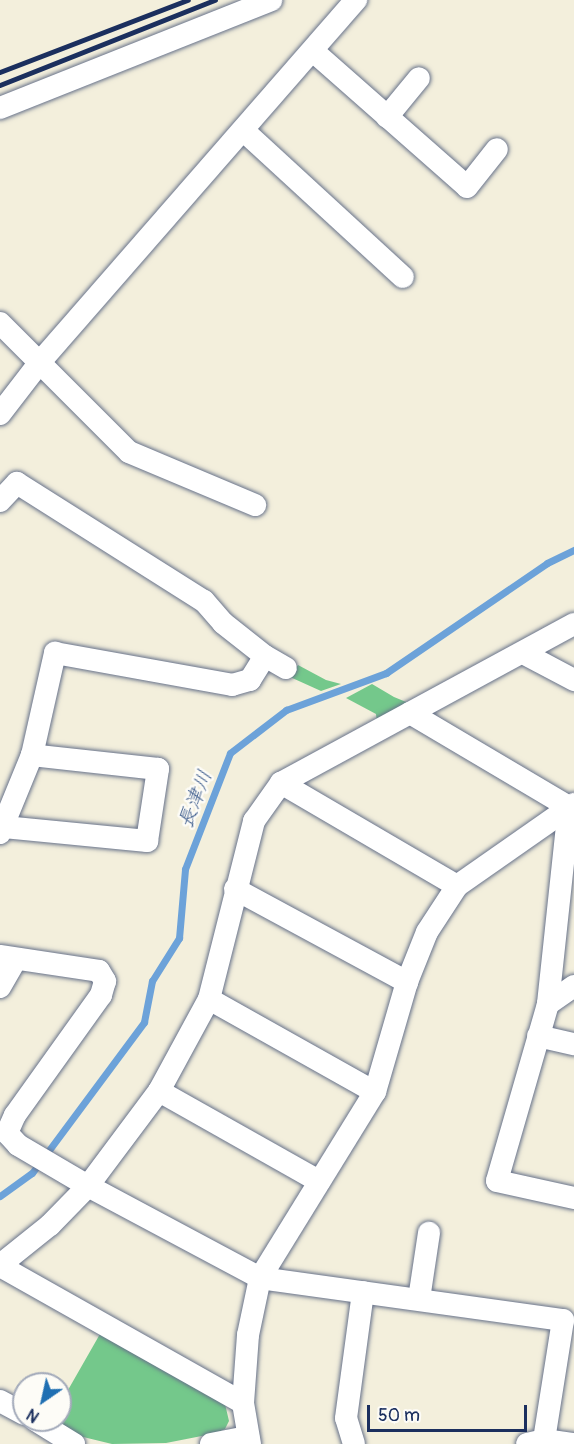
<!DOCTYPE html>
<html>
<head>
<meta charset="utf-8">
<style>
  body { margin:0 }
  #map { position:relative; width:574px; height:1444px; overflow:hidden; background:#f3efdc; font-family:Pangolin,"Klee One",sans-serif }
  div>[style] { position:absolute }
  .green>* { inset:0; background:#74c88b }
  .stream>* { height:7px; margin:-3.5px; padding:0 3.5px; transform-origin:3.5px; border-radius:3.5px; background:#6ca2d9 }
  .roads { filter:drop-shadow(0 0 2px #67728a) drop-shadow(0 0 2px #67728a) }
  .minor>* { height:22px; margin:-11px; padding:0 11px; transform-origin:11px; border-radius:11px; background:#fff }
  .rail>* { height:4.5px; margin:-2.25px; padding:0 2.25px; transform-origin:2.25px; border-radius:2.25px; background:#1b2f5e }
  span { translate:-50% -50%; white-space:nowrap; text-align:center; line-height:1.15; -webkit-text-stroke:5px #fdfcf7; paint-order:stroke }
  .water-label { font-size:20px; color:#375789; font-style:italic }
  .north { position:absolute; left:12px; top:1372px; width:60px; height:60px; box-sizing:border-box; background:#fdfcf7; border:2px solid #a3aaba; border-radius:50%; rotate:214deg; font-size:16px; font-weight:700; line-height:24px; text-align:center; color:#1b2f5e }
  .north::after { content:''; display:block; margin:auto; width:21px; height:27px; background:#1f6fb2; clip-path:polygon(50% 0,100% 100%,50% 72%,0 100%) }
  .scale { position:absolute; left:367px; top:1405px; width:160px; height:27px; box-sizing:border-box; border:3px solid #1b2f5e; border-top:0; padding-left:8px; font-size:18px; line-height:21px; white-space:nowrap; color:#1b2f5e; -webkit-text-stroke:4px #fdfcf7; paint-order:stroke }
</style>
</head>
<body>
<div id="map">
  <div class="green">
    <i style="clip-path:polygon(298px 665px,326px 680px,341px 684px,321px 691px,290px 677px)"></i>
    <i style="clip-path:polygon(372px 684px,394px 697px,411px 704px,377px 724px,376px 714px,346px 698px)"></i>
    <i style="clip-path:polygon(100px 1334px,225px 1404px,229px 1421px,225px 1429px,217px 1433px,166px 1443px,112px 1444px,75px 1435px,51px 1420px,60px 1420px,60px 1404px)"></i>
  </div>
  <div class="stream">
    <i style="left:0;top:1196px;width:39px;rotate:-36deg"></i>
    <i style="left:32px;top:1173px;width:188px;rotate:-53.4deg"></i>
    <i style="left:144px;top:1022px;width:42px;rotate:-79deg"></i>
    <i style="left:152px;top:981px;width:51px;rotate:-57.9deg"></i>
    <i style="left:179px;top:938px;width:69px;rotate:-85deg"></i>
    <i style="left:185px;top:869px;width:124px;rotate:-68.8deg"></i>
    <i style="left:230px;top:753px;width:71px;rotate:-37.5deg"></i>
    <i style="left:286px;top:710px;width:107px;rotate:-20.3deg"></i>
    <i style="left:386px;top:673px;width:195px;rotate:-34.3deg"></i>
    <i style="left:547px;top:563px;width:30px;rotate:-26deg"></i>
  </div>
  <div class="roads">
    <div class="minor">
      <i style="left:313px;top:51px;width:205px;rotate:41.4deg"></i>
      <i style="left:467px;top:187px;width:48px;rotate:-51.7deg"></i>
      <i style="left:0;top:108px;width:292px;rotate:-21.7deg"></i>
      <i style="left:387px;top:117px;width:50px;rotate:-50.6deg"></i>
      <i style="left:243px;top:130px;width:217px;rotate:42.6deg"></i>
      <i style="left:0;top:323px;width:182px;rotate:45deg"></i>
      <i style="left:129px;top:452px;width:137px;rotate:22.8deg"></i>
      <i style="left:0;top:414px;width:66px;rotate:-52.4deg"></i>
      <i style="left:40px;top:362px;width:481px;rotate:-48.9deg"></i>
      <i style="left:0;top:501px;width:25px;rotate:-47deg"></i>
      <i style="left:17px;top:483px;width:221px;rotate:32.3deg"></i>
      <i style="left:204px;top:601px;width:29px;rotate:49deg"></i>
      <i style="left:223px;top:623px;width:53px;rotate:38.2deg"></i>
      <i style="left:265px;top:656px;width:24px;rotate:30deg"></i>
      <i style="left:523px;top:653px;width:58px;rotate:27.9deg"></i>
      <i style="left:410px;top:713px;width:185px;rotate:30.6deg"></i>
      <i style="left:569px;top:807px;width:198px;rotate:96.1deg"></i>
      <i style="left:281px;top:783px;width:204px;rotate:30.3deg"></i>
      <i style="left:4px;top:827px;width:144px;rotate:5.6deg"></i>
      <i style="left:147px;top:841px;width:73px;rotate:-81.3deg"></i>
      <i style="left:158px;top:769px;width:127px;rotate:-173.7deg"></i>
      <i style="left:0;top:833px;width:84px;rotate:-67.7deg"></i>
      <i style="left:32px;top:755px;width:105px;rotate:-77.3deg"></i>
      <i style="left:55px;top:653px;width:180px;rotate:10.2deg"></i>
      <i style="left:232px;top:685px;width:19px;rotate:-16deg"></i>
      <i style="left:250px;top:680px;width:28px;rotate:-58deg"></i>
      <i style="left:235px;top:889px;width:196px;rotate:28.4deg"></i>
      <i style="left:0;top:956px;width:100px;rotate:8.6deg"></i>
      <i style="left:99px;top:971px;width:12px;rotate:59deg"></i>
      <i style="left:105px;top:981px;width:15px;rotate:106deg"></i>
      <i style="left:101px;top:995px;width:148px;rotate:125.6deg"></i>
      <i style="left:15px;top:1115px;width:20px;rotate:114deg"></i>
      <i style="left:7px;top:1133px;width:16px;rotate:47deg"></i>
      <i style="left:18px;top:1145px;width:81px;rotate:30.4deg"></i>
      <i style="left:88px;top:1186px;width:195px;rotate:28.1deg"></i>
      <i style="left:260px;top:1278px;width:306px;rotate:7.9deg"></i>
      <i style="left:563px;top:1320px;width:121px;rotate:99deg"></i>
      <i style="left:574px;top:986px;width:32px;rotate:145deg"></i>
      <i style="left:548px;top:1004px;width:184px;rotate:106.1deg"></i>
      <i style="left:497px;top:1181px;width:79px;rotate:12.4deg"></i>
      <i style="left:0;top:987px;width:32px;rotate:-60deg"></i>
      <i style="left:209px;top:999px;width:190px;rotate:29.3deg"></i>
      <i style="left:538px;top:1036px;width:37px;rotate:13deg"></i>
      <i style="left:159px;top:1091px;width:184px;rotate:29.4deg"></i>
      <i style="left:0;top:1265px;width:64px;rotate:-38.7deg"></i>
      <i style="left:50px;top:1225px;width:54px;rotate:-45.7deg"></i>
      <i style="left:88px;top:1186px;width:119px;rotate:-53.2deg"></i>
      <i style="left:159px;top:1091px;width:105px;rotate:-61.5deg"></i>
      <i style="left:209px;top:999px;width:184px;rotate:-75.8deg"></i>
      <i style="left:254px;top:821px;width:47px;rotate:-54.6deg"></i>
      <i style="left:281px;top:783px;width:333px;rotate:-28.5deg"></i>
      <i style="left:0;top:1266px;width:279px;rotate:29.4deg"></i>
      <i style="left:419px;top:1299px;width:67px;rotate:-81.4deg"></i>
      <i style="left:0;top:1401px;width:27px;rotate:28deg"></i>
      <i style="left:35px;top:1420px;width:46px;rotate:31.6deg"></i>
      <i style="left:211px;top:1444px;width:38px;rotate:-11deg"></i>
      <i style="left:250px;top:1444px;width:42px;rotate:-99.7deg"></i>
      <i style="left:243px;top:1403px;width:68px;rotate:-85.8deg"></i>
      <i style="left:248px;top:1335px;width:58px;rotate:-78.1deg"></i>
      <i style="left:260px;top:1278px;width:219px;rotate:-58.3deg"></i>
      <i style="left:375px;top:1092px;width:115px;rotate:-73.8deg"></i>
      <i style="left:407px;top:982px;width:54px;rotate:-68.2deg"></i>
      <i style="left:427px;top:932px;width:55px;rotate:-56.9deg"></i>
      <i style="left:457px;top:886px;width:143px;rotate:-35deg"></i>
      <i style="left:354px;top:1444px;width:27px;rotate:-107deg"></i>
      <i style="left:346px;top:1418px;width:127px;rotate:-82.3deg"></i>
      <i style="left:527px;top:1444px;width:17px;rotate:-13deg"></i>
      <i style="left:544px;top:1440px;width:30px;rotate:8deg"></i>
    </div>
  </div>
  <div class="rail">
    <i style="left:0;top:72px;width:201px;rotate:-21deg"></i>
    <i style="left:0;top:85px;width:231px;rotate:-21.6deg"></i>
  </div>
  <div class="water-label">
    <span style="left:195px;top:799px;rotate:-69deg">長津川</span>
  </div>
  <div class="north">N</div>
  <div class="scale">50 m</div>
</div>
</body>
</html>
